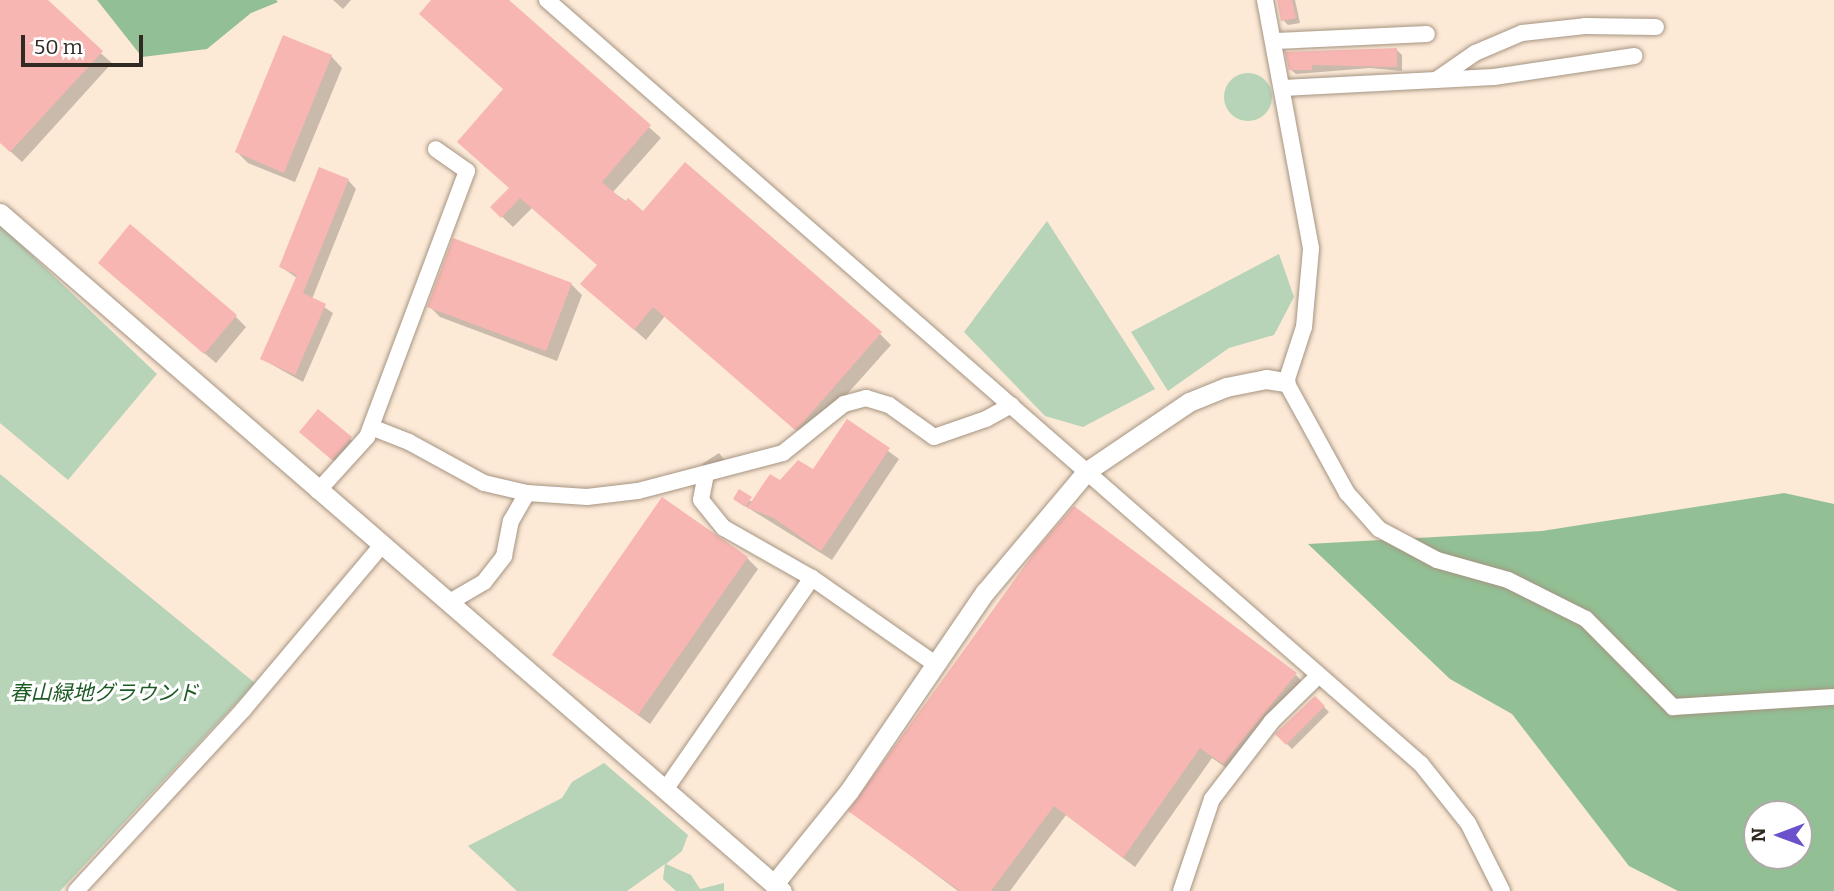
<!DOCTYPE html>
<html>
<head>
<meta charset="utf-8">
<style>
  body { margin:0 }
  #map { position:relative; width:1834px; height:891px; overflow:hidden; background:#fce9d6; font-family:Bitter,"Noto Sans JP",serif }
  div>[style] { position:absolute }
  .green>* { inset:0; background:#b7d3b8 }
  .round { border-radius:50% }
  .forest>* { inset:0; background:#92bf93 }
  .shadow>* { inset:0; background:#0003 }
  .building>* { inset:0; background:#f8b6b2 }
  .roads { filter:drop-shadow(0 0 2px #a59482) drop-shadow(0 0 2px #a59482) }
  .minor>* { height:16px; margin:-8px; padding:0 8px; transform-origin:8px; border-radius:8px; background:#fff }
  .tertiary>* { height:19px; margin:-9.5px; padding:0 9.5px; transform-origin:9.5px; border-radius:9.5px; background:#fff }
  span { translate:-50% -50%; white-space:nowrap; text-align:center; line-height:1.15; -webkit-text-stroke:6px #fff; paint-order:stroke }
  .park-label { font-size:21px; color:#1c5b24; font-style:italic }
  .north { position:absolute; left:1743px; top:800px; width:70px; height:70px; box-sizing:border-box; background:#fff; border:2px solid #adaaa7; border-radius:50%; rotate:270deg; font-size:19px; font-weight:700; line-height:28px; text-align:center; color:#312a22 }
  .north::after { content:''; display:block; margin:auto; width:24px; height:32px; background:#6b51cb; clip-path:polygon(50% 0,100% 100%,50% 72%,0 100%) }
  .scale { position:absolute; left:21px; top:35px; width:122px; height:32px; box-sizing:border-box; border:4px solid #312a22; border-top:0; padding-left:9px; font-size:21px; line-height:24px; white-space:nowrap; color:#312a22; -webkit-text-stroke:5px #fff; paint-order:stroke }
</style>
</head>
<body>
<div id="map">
  <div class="green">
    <i class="round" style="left:1224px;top:73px;width:48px;height:48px"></i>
    <i style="clip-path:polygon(1047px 221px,1155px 389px,1083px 427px,1045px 416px,964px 332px)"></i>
    <i style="clip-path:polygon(0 225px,157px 374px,68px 480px,0 423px)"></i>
    <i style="clip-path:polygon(1279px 254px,1294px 297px,1274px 335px,1229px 348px,1168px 391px,1131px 332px)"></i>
    <i style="clip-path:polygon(0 474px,255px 683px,60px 891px,0 891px)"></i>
    <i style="clip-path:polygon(604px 763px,688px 835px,682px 851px,666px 864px,691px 875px,700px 889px,724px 883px,724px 891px,676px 891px,663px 879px,665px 864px,627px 891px,517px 891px,468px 846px,562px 798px,572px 782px)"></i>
  </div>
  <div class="forest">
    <i style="clip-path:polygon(97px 0,276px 0,278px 2px,251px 13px,207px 49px,142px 57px)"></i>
    <i style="clip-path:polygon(evenodd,1784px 493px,1834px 504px,1834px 891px,1678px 891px,1629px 866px,1512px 714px,1450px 679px,1308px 544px,1542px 531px,1784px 493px,1757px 814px,1799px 814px,1799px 856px,1757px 856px,1757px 814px)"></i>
  </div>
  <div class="shadow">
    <i style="clip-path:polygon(0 0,39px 0,112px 63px,22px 162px,0 142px)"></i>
    <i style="clip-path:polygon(333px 0,351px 0,343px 9px)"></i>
    <i style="clip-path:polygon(434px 0,507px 0,661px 138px,613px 192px,643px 213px,880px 334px,891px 345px,807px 439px,665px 316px,646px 340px,594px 294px,598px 265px,532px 208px,513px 227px,492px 207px,511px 189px,505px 89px)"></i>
    <i style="clip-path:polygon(1279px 0,1295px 0,1300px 23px,1288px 25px,1283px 20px)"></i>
    <i style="clip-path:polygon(1397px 50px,1402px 55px,1402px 71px,1370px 68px,1296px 74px,1290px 69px)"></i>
    <i style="clip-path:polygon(331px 56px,342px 68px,295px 182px,248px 163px,237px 152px)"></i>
    <i style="clip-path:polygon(348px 180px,356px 189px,312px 299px,333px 313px,303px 382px,262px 359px,297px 278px,281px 267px)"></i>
    <i style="clip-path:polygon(111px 274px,235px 316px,246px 327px,216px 363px)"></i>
    <i style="clip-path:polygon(571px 284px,582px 295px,557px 361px,440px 317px,429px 306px)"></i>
    <i style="clip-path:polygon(319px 411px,359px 447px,341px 467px,309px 440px)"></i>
    <i style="clip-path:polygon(847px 421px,899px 459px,832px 560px,737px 501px,754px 501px,781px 482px,813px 471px)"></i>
    <i style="clip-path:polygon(719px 453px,727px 463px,706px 468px,702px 464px)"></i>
    <i style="clip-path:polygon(747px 558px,758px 569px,650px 724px,555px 654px)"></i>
    <i style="clip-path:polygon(1296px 675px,1306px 686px,1235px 774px,1212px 758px,1135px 867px,1066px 815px,1010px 891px,958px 891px,851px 811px)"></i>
    <i style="clip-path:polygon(1315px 698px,1329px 712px,1292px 749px,1277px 734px)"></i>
  </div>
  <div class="building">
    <i style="clip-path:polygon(0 0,48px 0,103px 51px,10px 152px,0 143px)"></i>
    <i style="clip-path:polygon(431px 0,509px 0,651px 125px,602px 182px,625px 202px,628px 198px,643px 211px,685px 162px,882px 332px,800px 426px,795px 430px,653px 307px,634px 330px,580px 284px,597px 265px,520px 198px,501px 218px,490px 207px,509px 188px,457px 142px,503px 89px,419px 14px)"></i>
    <i style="clip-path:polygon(1277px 0,1292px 0,1296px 18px,1281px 21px)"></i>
    <i style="clip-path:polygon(283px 35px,332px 55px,284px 173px,235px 152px)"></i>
    <i style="clip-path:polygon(1397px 48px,1397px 67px,1312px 65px,1312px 70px,1289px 70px,1285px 52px)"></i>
    <i style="clip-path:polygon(319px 167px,349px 179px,303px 293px,326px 304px,295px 375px,260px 359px,297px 275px,279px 267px)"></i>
    <i style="clip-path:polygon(130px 224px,237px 315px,204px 354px,98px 263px)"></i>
    <i style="clip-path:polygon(453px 238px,572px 283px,546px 351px,427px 307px)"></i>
    <i style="clip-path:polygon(318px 409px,352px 437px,332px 460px,299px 432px)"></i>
    <i style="clip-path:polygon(847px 419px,890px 448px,821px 551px,772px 517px,747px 508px,770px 474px,780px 480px,798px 460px,813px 469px)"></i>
    <i style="clip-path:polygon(739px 489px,752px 497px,745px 507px,733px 499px)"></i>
    <i style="clip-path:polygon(662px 497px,748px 557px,638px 715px,552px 655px)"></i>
    <i style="clip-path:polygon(1074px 506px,1297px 673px,1223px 764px,1200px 748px,1123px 858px,1054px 806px,991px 891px,960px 891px,848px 811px,1036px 550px)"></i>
    <i style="clip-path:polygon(1315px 696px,1325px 706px,1286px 745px,1275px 734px)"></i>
  </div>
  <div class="roads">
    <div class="minor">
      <i style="left:547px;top:0;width:1161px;rotate:41.16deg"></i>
      <i style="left:1421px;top:764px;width:75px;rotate:51.5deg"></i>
      <i style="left:1468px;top:823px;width:76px;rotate:63.4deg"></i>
      <i style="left:1265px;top:0;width:253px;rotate:79.5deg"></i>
      <i style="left:1311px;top:249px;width:78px;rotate:95.1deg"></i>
      <i style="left:1304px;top:327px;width:58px;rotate:108.1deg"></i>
      <i style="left:1286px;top:382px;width:127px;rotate:61.2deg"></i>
      <i style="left:1347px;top:493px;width:48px;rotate:48.4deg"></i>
      <i style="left:1379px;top:529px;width:66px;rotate:28.1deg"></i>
      <i style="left:1437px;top:560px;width:74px;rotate:15.7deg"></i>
      <i style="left:1508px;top:580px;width:87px;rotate:26.6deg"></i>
      <i style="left:1586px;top:619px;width:124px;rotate:45.3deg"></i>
      <i style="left:1673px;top:707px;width:161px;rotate:-3.6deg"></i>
      <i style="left:1275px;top:41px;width:152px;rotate:-2.6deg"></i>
      <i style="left:1436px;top:80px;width:47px;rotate:-34.7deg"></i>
      <i style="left:1475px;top:53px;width:51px;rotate:-23.1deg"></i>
      <i style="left:1522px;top:33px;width:63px;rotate:-6.3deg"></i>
      <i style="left:1585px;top:26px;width:71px;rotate:0.8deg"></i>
      <i style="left:1283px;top:88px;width:211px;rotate:-3deg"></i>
      <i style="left:1494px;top:77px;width:142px;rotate:-8.5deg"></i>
      <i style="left:371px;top:427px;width:41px;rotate:21.5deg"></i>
      <i style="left:409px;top:442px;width:85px;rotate:28.7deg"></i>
      <i style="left:484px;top:483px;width:44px;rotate:13.1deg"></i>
      <i style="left:527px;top:493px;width:60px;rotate:3.8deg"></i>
      <i style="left:587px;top:497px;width:51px;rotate:-6.7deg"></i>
      <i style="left:638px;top:491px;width:150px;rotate:-14.7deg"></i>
      <i style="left:783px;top:453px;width:78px;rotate:-38.8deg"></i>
      <i style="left:844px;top:404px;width:23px;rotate:-15deg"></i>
      <i style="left:866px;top:398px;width:24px;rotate:17deg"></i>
      <i style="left:889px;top:405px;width:55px;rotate:35.4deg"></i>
      <i style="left:934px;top:437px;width:55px;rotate:-19.1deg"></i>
      <i style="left:986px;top:419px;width:29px;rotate:-29deg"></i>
      <i style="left:706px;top:474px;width:26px;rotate:101deg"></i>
      <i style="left:701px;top:500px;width:36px;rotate:51deg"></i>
      <i style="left:724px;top:528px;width:101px;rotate:29.6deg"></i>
      <i style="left:318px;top:491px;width:73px;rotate:-47.8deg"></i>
      <i style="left:367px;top:437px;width:284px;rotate:-69.4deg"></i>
      <i style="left:467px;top:171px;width:38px;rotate:-145deg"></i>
      <i style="left:448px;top:603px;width:42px;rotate:-30.3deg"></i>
      <i style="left:484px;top:582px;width:33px;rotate:-52deg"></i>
      <i style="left:504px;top:556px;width:36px;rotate:-79deg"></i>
      <i style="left:511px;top:521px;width:32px;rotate:-60deg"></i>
      <i style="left:665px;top:790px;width:258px;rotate:-55.3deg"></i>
      <i style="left:812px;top:578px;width:149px;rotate:34.9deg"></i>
      <i style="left:76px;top:891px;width:246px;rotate:-47.3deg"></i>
      <i style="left:243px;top:710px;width:214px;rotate:-49.9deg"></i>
      <i style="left:1181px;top:891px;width:97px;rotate:-71.4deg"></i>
      <i style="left:1212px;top:799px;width:98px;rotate:-52.4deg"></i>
      <i style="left:1272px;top:721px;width:64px;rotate:-44.4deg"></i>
    </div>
    <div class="tertiary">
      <i style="left:0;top:213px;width:1035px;rotate:40.93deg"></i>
      <i style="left:774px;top:884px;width:119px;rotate:-51.1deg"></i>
      <i style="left:849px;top:791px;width:241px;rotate:-55.7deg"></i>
      <i style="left:985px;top:592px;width:158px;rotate:-49.9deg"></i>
      <i style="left:1087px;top:471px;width:123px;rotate:-34.1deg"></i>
      <i style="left:1189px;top:402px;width:40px;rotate:-22deg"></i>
      <i style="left:1226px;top:387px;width:41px;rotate:-11.3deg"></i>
      <i style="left:1266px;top:379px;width:20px;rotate:9deg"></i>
    </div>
  </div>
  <div class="park-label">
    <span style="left:104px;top:693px">春山緑地グラウンド</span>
  </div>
  <div class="north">N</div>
  <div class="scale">50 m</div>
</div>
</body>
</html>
